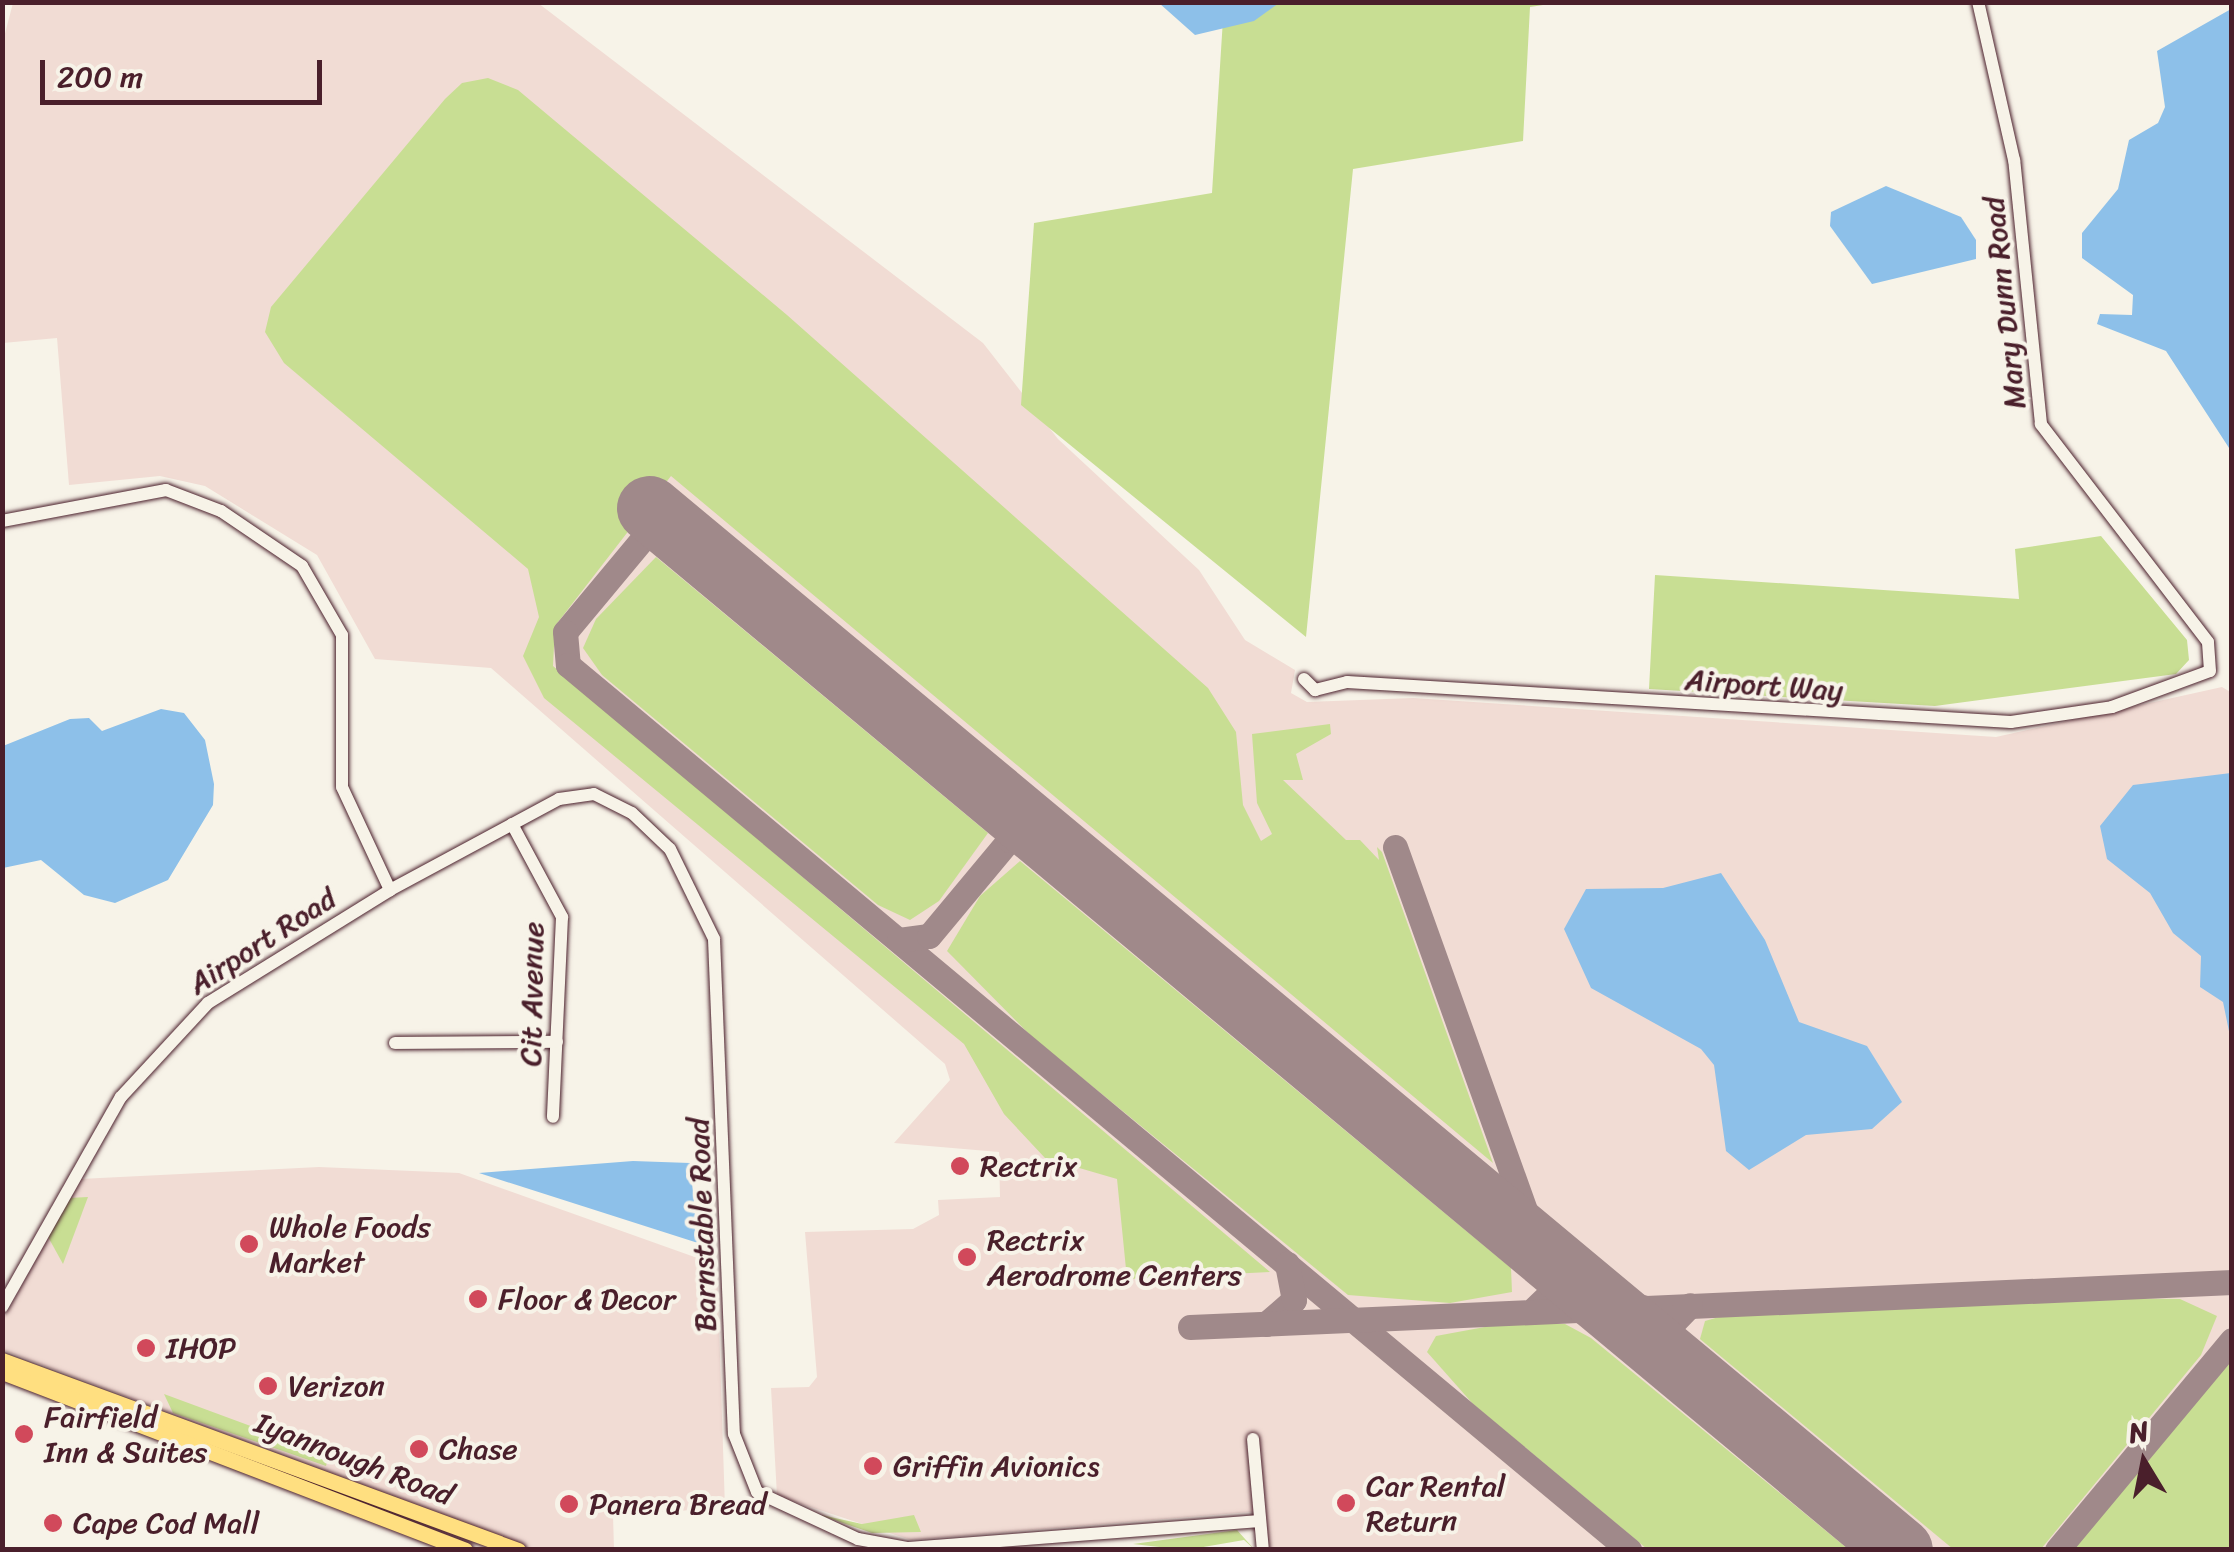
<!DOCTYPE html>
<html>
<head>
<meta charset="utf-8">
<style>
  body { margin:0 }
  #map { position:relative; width:2234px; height:1552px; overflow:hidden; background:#f7f3e8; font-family:Sriracha,sans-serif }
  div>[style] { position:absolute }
  .built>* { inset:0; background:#f1dcd4 }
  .green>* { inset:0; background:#c8de93 }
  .water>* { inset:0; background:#8dc0e9 }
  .taxiway>* { height:25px; margin:-12.5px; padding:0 12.5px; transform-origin:12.5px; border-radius:12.5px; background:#a0898a }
  .runway>* { height:65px; margin:-32.5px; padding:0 32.5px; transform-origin:32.5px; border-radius:32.5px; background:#a0898a }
  .roads { filter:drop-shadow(0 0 2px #4a1f2b) drop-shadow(0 0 2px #4a1f2b) }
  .minor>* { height:12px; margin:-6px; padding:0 6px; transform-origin:6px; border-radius:6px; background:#f7f3e8 }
  .major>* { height:15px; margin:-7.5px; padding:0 7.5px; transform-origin:7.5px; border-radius:7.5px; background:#ffdf80 }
  .dots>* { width:28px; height:28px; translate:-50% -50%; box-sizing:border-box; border:5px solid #f7f3e8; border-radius:50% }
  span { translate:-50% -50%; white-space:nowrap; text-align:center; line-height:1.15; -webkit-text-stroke:8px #f7f3e8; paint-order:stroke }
  .street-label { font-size:30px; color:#4a1f2b }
  .poi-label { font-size:30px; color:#4a1f2b }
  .left { translate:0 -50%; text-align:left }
  .frame { position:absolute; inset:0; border:5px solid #4a1f2b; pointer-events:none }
  .north { position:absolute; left:2094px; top:1412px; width:100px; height:100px; -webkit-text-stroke:8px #f7f3e8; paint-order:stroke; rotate:350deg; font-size:28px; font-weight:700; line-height:40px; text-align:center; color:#4a1f2b }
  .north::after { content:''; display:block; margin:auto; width:35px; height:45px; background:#4a1f2b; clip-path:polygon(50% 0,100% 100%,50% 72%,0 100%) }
  .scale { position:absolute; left:40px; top:60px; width:282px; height:45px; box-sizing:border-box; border:5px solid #4a1f2b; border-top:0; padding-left:12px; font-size:30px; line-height:35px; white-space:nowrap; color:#4a1f2b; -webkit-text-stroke:8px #f7f3e8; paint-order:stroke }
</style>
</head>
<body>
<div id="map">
  <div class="built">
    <i style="clip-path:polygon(13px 3px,538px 3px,983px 343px,1058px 439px,1199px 570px,1245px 640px,1295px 670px,1291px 693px,1307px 702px,1413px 698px,1996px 737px,2222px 687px,2232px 693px,2231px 1549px,1270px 1550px,1262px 1511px,911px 1540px,777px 1496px,771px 1388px,809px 1387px,817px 1377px,805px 1232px,913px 1229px,939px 1215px,938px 1200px,1000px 1197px,999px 1152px,894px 1143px,950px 1080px,945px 1064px,491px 668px,375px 659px,317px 555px,205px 486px,160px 476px,69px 485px,57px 338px,3px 343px,2px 45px)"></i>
    <i style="clip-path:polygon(319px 1167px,459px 1173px,717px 1265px,725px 1508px,613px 1515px,614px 1549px,532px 1549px,3px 1350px,3px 1320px,80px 1179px)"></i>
  </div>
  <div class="green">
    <i style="clip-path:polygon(1224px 3px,1556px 3px,1530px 7px,1523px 141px,1353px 169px,1306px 637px,1021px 405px,1034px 223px,1212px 193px)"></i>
    <i style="clip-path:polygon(488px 78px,518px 90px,787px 315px,1208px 688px,1236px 732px,1243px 805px,1261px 841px,1272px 834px,1257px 803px,1252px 734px,1330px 724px,1331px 734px,1296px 754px,1303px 780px,1283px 780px,1346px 840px,1360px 840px,1379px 860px,1377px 847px,1382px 852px,1493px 1163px,671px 476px,555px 626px,553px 666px,1270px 1272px,1127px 1279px,1117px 1179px,1045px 1158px,1004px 1114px,964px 1044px,544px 698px,523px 656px,539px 617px,528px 569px,284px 363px,265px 332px,271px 307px,445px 99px,462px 83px)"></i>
    <i style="clip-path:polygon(2101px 536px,2187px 640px,2189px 660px,2176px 674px,1935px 706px,1649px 689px,1655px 575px,2019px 599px,2015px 549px)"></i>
    <i style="clip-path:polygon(656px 557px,988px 833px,939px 901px,910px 920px,878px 905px,602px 675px,583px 648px,596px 619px)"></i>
    <i style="clip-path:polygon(1020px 861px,1511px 1268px,1512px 1292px,1450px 1303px,1348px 1295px,1032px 1037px,947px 951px,980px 896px)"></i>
    <i style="clip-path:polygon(88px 1197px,63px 1264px,47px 1235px,68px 1198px)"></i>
    <i style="clip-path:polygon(2100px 1298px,2180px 1299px,2217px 1316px,2201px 1355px,2041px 1549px,1953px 1549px,1700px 1339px,1705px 1321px,1726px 1315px)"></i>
    <i style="clip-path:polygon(1501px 1324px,1565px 1324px,1591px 1338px,1848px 1549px,1647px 1549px,1473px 1404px,1427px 1352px,1436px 1336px)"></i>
    <i style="clip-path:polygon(2231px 1358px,2231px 1549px,2072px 1549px,2118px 1493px)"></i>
    <i style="clip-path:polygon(164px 1394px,329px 1455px,326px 1466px,173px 1413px)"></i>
    <i style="clip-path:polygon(817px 1514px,862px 1524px,914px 1515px,921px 1532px,872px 1533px)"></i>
    <i style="clip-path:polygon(1237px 1530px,1254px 1549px,1244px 1540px,1186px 1550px,1133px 1544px)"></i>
  </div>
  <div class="water">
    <i style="clip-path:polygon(1159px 3px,1279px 3px,1254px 21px,1195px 35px)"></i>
    <i style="clip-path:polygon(2231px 9px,2231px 451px,2166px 351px,2097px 324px,2100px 314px,2132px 315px,2133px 295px,2082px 258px,2082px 233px,2118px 189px,2129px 140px,2158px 123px,2165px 107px,2157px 51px)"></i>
    <i style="clip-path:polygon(1886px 186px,1961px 217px,1976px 240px,1976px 259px,1872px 284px,1830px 226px,1831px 212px)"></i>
    <i style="clip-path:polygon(161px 709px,184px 713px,205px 740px,214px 784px,213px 805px,168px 880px,115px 903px,84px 895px,41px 860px,3px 868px,3px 746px,70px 719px,89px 718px,102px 731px)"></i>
    <i style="clip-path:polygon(2231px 773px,2232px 773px,2231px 1041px,2223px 1002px,2200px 987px,2201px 956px,2173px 933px,2150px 893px,2107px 859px,2100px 826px,2133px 785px)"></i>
    <i style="clip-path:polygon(1721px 873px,1765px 940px,1799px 1022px,1867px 1046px,1902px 1102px,1872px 1129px,1806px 1135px,1749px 1170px,1726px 1151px,1714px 1065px,1701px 1049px,1591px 988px,1564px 929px,1586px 889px,1663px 888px)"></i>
    <i style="clip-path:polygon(633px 1161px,690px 1163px,698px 1243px,479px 1173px)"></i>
  </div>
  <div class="taxiway">
    <i style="left:660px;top:518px;width:148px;rotate:129.8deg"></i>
    <i style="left:565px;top:632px;width:33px;rotate:85deg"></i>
    <i style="left:568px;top:665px;width:1382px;rotate:39.83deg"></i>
    <i style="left:1009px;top:840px;width:38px;rotate:-2deg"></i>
    <i style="left:1395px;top:847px;width:428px;rotate:70.3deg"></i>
    <i style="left:899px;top:940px;width:30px;rotate:-8deg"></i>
    <i style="left:929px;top:936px;width:125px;rotate:-50.2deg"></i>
    <i style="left:1009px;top:840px;width:37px;rotate:-96deg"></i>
    <i style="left:1592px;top:1293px;width:56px;rotate:15.5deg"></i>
    <i style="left:1646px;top:1308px;width:587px;rotate:-2.54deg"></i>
    <i style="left:1531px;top:1312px;width:32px;rotate:-44deg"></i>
    <i style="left:1554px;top:1290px;width:37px;rotate:-104deg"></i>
    <i style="left:1266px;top:1324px;width:37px;rotate:-41deg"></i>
    <i style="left:1294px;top:1300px;width:37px;rotate:-101deg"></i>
    <i style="left:1190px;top:1327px;width:388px;rotate:-2.5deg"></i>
    <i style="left:1578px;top:1310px;width:58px;rotate:17.2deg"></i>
    <i style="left:1673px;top:1361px;width:33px;rotate:-101deg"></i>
    <i style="left:1667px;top:1329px;width:33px;rotate:-46deg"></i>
    <i style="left:2057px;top:1550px;width:273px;rotate:-50.2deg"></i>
  </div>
  <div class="runway">
    <i style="left:649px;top:508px;width:1628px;rotate:39.79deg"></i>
  </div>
  <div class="roads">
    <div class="minor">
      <i style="left:2px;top:521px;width:167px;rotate:-10.7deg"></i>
      <i style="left:166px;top:490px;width:59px;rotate:20.9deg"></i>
      <i style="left:221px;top:511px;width:98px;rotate:34.2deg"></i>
      <i style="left:302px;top:566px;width:80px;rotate:59.9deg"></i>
      <i style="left:342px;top:635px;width:152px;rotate:90deg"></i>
      <i style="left:342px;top:787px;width:114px;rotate:65deg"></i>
      <i style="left:1304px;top:679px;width:16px;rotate:45deg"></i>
      <i style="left:1315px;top:690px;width:33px;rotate:-14deg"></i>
      <i style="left:1347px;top:682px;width:665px;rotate:3.45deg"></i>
      <i style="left:2011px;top:722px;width:102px;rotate:-8.4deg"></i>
      <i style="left:2112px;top:707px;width:104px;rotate:-20.2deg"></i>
      <i style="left:2210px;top:671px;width:29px;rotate:-94deg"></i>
      <i style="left:2208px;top:642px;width:275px;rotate:-127.5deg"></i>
      <i style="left:2041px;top:424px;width:265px;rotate:-95.8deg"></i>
      <i style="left:2014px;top:160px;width:162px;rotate:-102.8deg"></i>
      <i style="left:512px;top:824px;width:106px;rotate:61.7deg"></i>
      <i style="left:562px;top:917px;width:200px;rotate:92.6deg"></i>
      <i style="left:395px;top:1043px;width:162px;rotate:-0.4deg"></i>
      <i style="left:2px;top:1307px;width:241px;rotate:-60.5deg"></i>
      <i style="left:121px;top:1097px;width:128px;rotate:-47.2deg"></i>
      <i style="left:208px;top:1003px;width:214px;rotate:-31.8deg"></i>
      <i style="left:390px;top:890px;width:192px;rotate:-28.3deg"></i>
      <i style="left:559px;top:799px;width:35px;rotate:-8deg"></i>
      <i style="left:594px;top:794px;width:42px;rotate:26.6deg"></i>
      <i style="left:632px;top:813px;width:52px;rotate:43.5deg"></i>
      <i style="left:670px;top:849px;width:100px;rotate:63.9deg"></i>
      <i style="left:714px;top:939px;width:495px;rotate:87.7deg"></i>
      <i style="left:734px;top:1434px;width:62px;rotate:68.4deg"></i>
      <i style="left:757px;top:1492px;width:111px;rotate:25deg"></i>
      <i style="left:858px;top:1539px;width:51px;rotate:10.2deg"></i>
      <i style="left:908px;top:1548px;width:350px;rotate:-4.4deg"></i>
      <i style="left:1253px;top:1439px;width:111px;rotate:84.9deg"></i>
    </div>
    <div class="major">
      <i style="left:2px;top:1360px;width:550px;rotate:20.21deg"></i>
      <i style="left:2px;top:1372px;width:496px;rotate:21deg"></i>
    </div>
  </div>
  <div class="dots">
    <i style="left:960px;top:1166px;background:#d1495b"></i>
    <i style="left:249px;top:1244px;background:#d1495b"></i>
    <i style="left:967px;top:1257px;background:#d1495b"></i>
    <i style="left:478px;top:1299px;background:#d1495b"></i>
    <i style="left:146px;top:1348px;background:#d1495b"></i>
    <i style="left:268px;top:1386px;background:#d1495b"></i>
    <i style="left:24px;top:1434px;background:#d1495b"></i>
    <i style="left:419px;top:1449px;background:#d1495b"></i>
    <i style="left:873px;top:1466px;background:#d1495b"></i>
    <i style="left:1346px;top:1503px;background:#d1495b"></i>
    <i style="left:569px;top:1504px;background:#d1495b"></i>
    <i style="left:53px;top:1523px;background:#d1495b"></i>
  </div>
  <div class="street-label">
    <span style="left:2004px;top:303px;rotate:-96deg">Mary Dunn Road</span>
    <span style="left:1764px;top:685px;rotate:4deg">Airport Way</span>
    <span style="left:262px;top:941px;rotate:-33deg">Airport Road</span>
    <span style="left:532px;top:994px;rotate:-89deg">Cit Avenue</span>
    <span style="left:702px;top:1225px;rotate:-92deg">Barnstable Road</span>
    <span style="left:354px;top:1459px;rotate:21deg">Iyannough Road</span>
  </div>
  <div class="poi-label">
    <span class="left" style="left:980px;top:1166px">Rectrix</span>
    <span class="left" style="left:269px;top:1244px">Whole Foods<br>Market</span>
    <span class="left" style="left:987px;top:1257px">Rectrix<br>Aerodrome Centers</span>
    <span class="left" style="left:498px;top:1299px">Floor &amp; Decor</span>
    <span class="left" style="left:166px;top:1348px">IHOP</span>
    <span class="left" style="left:288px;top:1386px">Verizon</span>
    <span class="left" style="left:44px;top:1434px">Fairfield<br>Inn &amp; Suites</span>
    <span class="left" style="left:439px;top:1449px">Chase</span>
    <span class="left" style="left:893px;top:1466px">Griffin Avionics</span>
    <span class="left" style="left:1366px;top:1503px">Car Rental<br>Return</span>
    <span class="left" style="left:589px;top:1504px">Panera Bread</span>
    <span class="left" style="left:73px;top:1523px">Cape Cod Mall</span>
  </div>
  <div class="frame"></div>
  <div class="north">N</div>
  <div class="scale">200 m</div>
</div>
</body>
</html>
